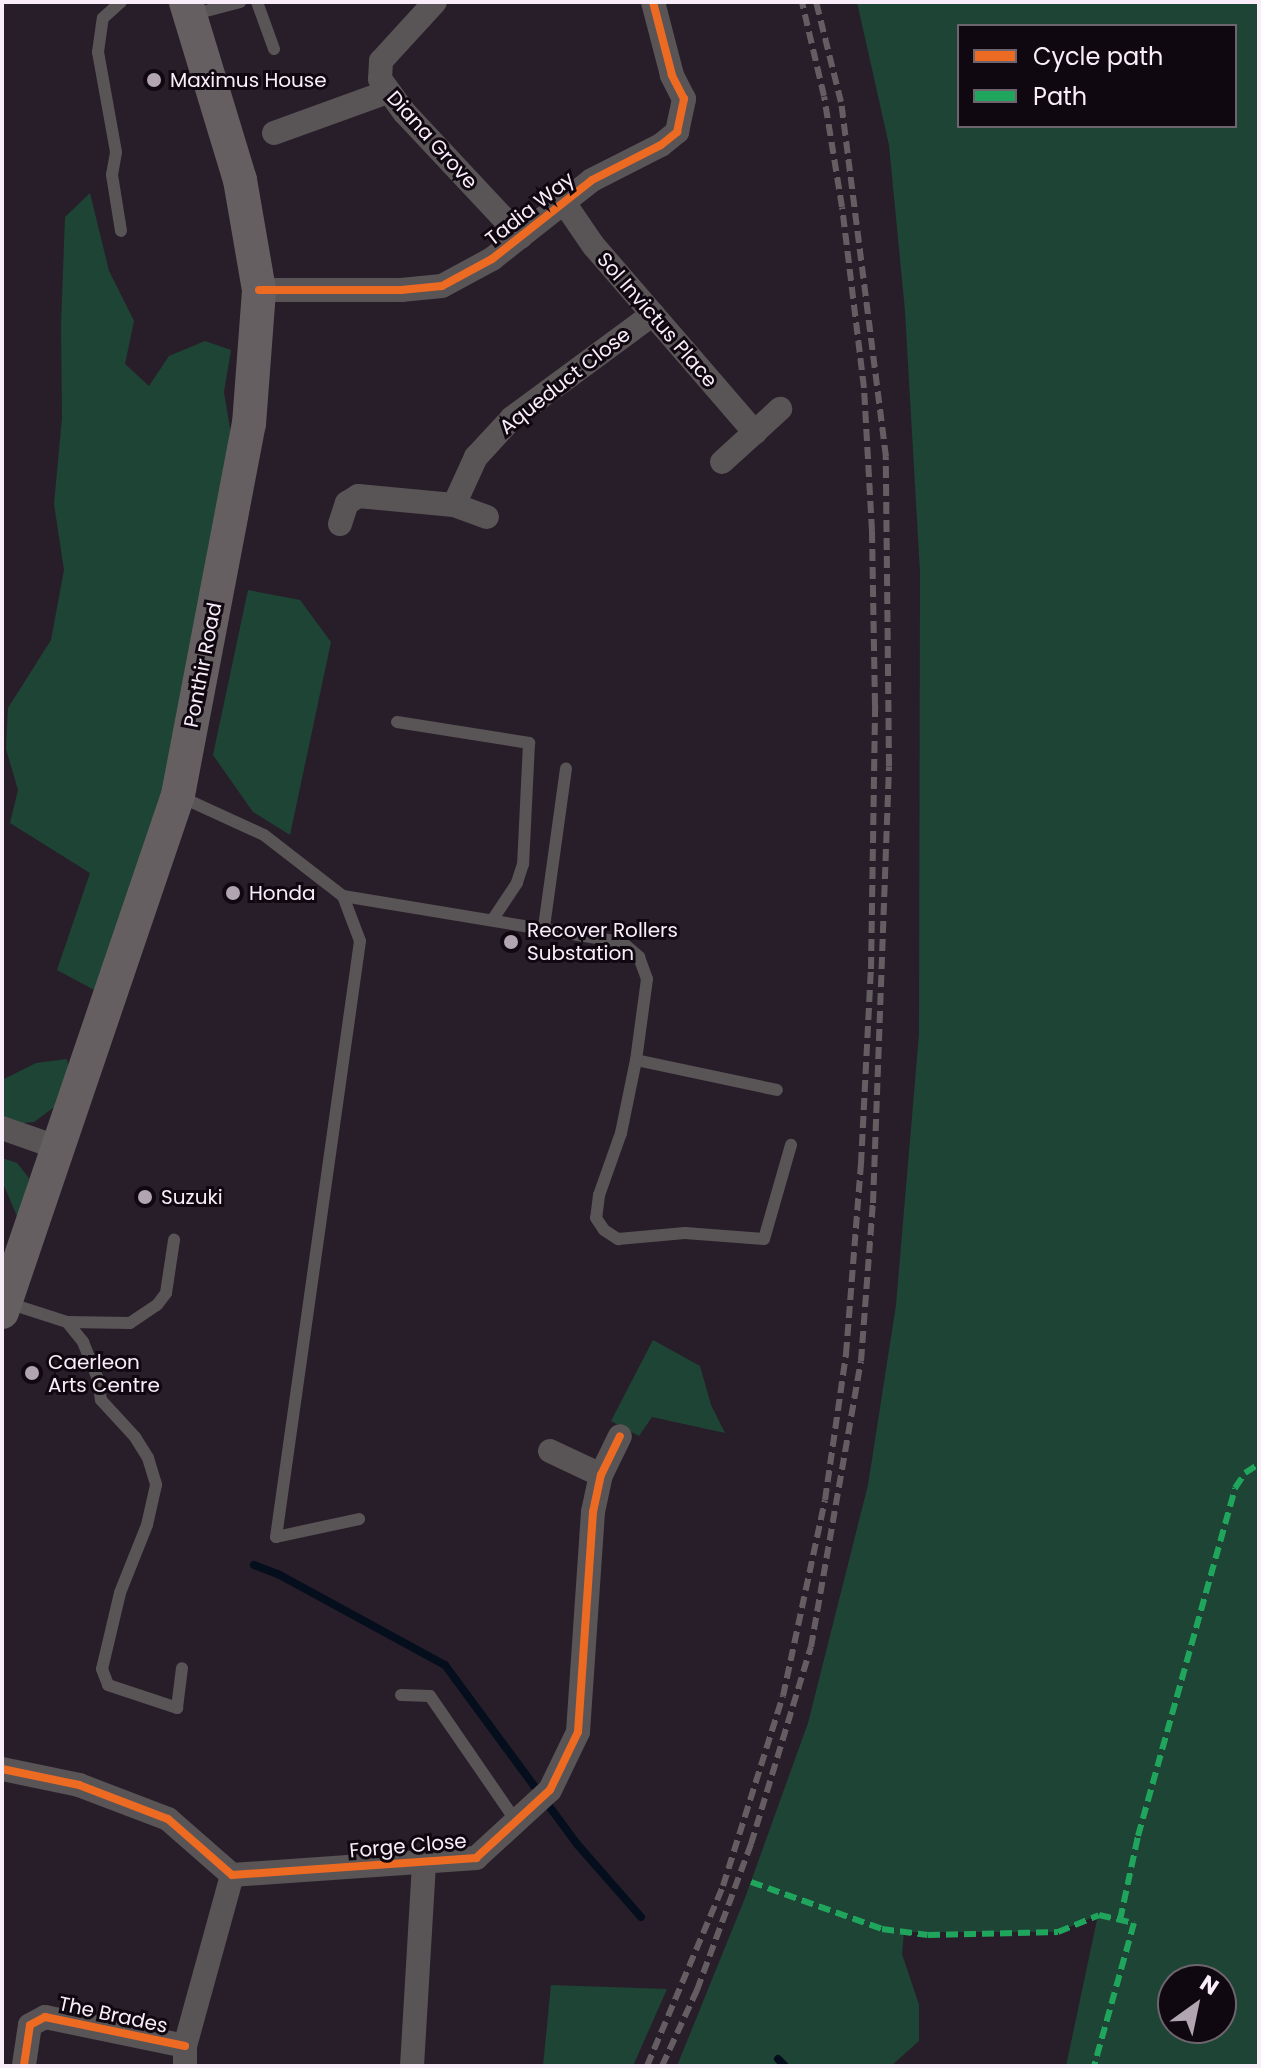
<!DOCTYPE html>
<html>
<head>
<meta charset="utf-8">
<style>
  body { margin:0 }
  #map { position:relative; width:1261px; height:2068px; overflow:hidden; background:#281e29; font-family:Poppins,sans-serif }
  div>[style] { position:absolute }
  .green>* { inset:0; background:#1e4435 }
  .stream>* { height:8px; margin:-4px; padding:0 4px; transform-origin:4px; border-radius:4px; background:#040e1c }
  .service>* { height:12px; margin:-6px; padding:0 6px; transform-origin:6px; border-radius:6px; background:#595456 }
  .minor>* { height:24px; margin:-12px; padding:0 12px; transform-origin:12px; border-radius:12px; background:#595456 }
  .secondary>* { height:34px; margin:-17px; padding:0 17px; transform-origin:17px; border-radius:17px; background:#665f62 }
  .rail>* { height:6px; margin-top:-3px; transform-origin:0; background:repeating-linear-gradient(90deg,#645e63 0 12px,transparent 0 18px) }
  .quiet>* { height:6px; margin-top:-3px; transform-origin:0; background:repeating-linear-gradient(90deg,#20a55d 0 12px,transparent 0 18px) }
  .cycleway>* { height:8px; margin:-4px; padding:0 4px; transform-origin:4px; border-radius:4px; background:#ed6a23 }
  .dots>* { width:22px; height:22px; translate:-50% -50%; box-sizing:border-box; border:4px solid #100810; border-radius:50% }
  span { translate:-50% -50%; white-space:nowrap; text-align:center; line-height:1.15; -webkit-text-stroke:6px #100810; paint-order:stroke }
  .poi-label { font-size:20px; color:#f9edfa }
  .left { translate:0 -50%; text-align:left }
  .street-label { font-size:20px; color:#f9edfa }
  .frame { position:absolute; inset:0; border:4px solid #f9edfa; pointer-events:none }
  .legend { position:absolute; left:957px; top:24px; width:280px; height:104px; box-sizing:border-box; background:#100810; border:2px solid #6d646e; margin:0; padding:10px 14px; list-style:none; font-size:24px; color:#f9edfa }
  .legend li { display:flex; align-items:center; gap:16px; height:40px }
  .legend b { width:40px; border:2px solid #6d646e }
  .north { position:absolute; left:1157px; top:1964px; width:80px; height:80px; box-sizing:border-box; background:#100810; border:2px solid #6d646e; border-radius:50%; rotate:33deg; font-size:22px; font-weight:700; line-height:32px; text-align:center; color:#f9edfa }
  .north::after { content:''; display:block; margin:auto; width:28px; height:36px; background:#b0a5b1; clip-path:polygon(50% 0,100% 100%,50% 72%,0 100%) }
</style>
</head>
<body>
<div id="map">
  <div class="green">
    <i style="clip-path:polygon(evenodd,857px 2px,1259px 2px,1259px 2066px,1066px 2066px,1098px 1915px,1058px 1932px,904px 1932px,902px 1954px,919px 2005px,919px 2041px,891px 2066px,677px 2066px,745px 1898px,808px 1723px,868px 1485px,896px 1305px,919px 1034px,920px 572px,905px 311px,889px 145px,857px 2px,1235px 26px,1235px 126px,959px 126px,959px 26px,1235px 26px,857px 2px,1221px 1980px,1221px 2028px,1173px 2028px,1173px 1980px,1221px 1980px)"></i>
    <i style="clip-path:polygon(90px 193px,109px 271px,134px 321px,125px 364px,149px 386px,169px 356px,205px 341px,231px 350px,224px 392px,232px 441px,164px 795px,96px 991px,57px 970px,90px 873px,10px 823px,18px 790px,6px 749px,8px 708px,51px 640px,64px 570px,54px 504px,62px 418px,61px 326px,65px 217px)"></i>
    <i style="clip-path:polygon(248px 590px,300px 600px,331px 642px,290px 835px,253px 812px,213px 755px)"></i>
    <i style="clip-path:polygon(67px 1059px,70px 1075px,57px 1105px,34px 1122px,14px 1124px,2px 1117px,2px 1080px,36px 1063px)"></i>
    <i style="clip-path:polygon(2px 1158px,17px 1163px,29px 1178px,19px 1221px,2px 1181px)"></i>
    <i style="clip-path:polygon(653px 1340px,700px 1366px,711px 1405px,725px 1433px,652px 1417px,639px 1436px,611px 1421px)"></i>
    <i style="clip-path:polygon(551px 1985px,667px 1989px,633px 2066px,543px 2066px)"></i>
  </div>
  <div class="stream">
    <i style="left:254px;top:1565px;width:26px;rotate:21deg"></i>
    <i style="left:278px;top:1574px;width:190px;rotate:28.6deg"></i>
    <i style="left:445px;top:1665px;width:222px;rotate:53.6deg"></i>
    <i style="left:577px;top:1844px;width:97px;rotate:48.8deg"></i>
    <i style="left:778px;top:2059px;width:10px;rotate:45deg"></i>
  </div>
  <div class="service">
    <i style="left:257px;top:2px;width:50px;rotate:70.1deg"></i>
    <i style="left:191px;top:15px;width:51px;rotate:-14.9deg"></i>
    <i style="left:121px;top:231px;width:57px;rotate:-99.1deg"></i>
    <i style="left:112px;top:175px;width:23px;rotate:-80deg"></i>
    <i style="left:116px;top:152px;width:102px;rotate:-100.2deg"></i>
    <i style="left:98px;top:52px;width:34px;rotate:-82deg"></i>
    <i style="left:103px;top:18px;width:24px;rotate:-42deg"></i>
    <i style="left:397px;top:722px;width:134px;rotate:9deg"></i>
    <i style="left:529px;top:743px;width:121px;rotate:92.8deg"></i>
    <i style="left:523px;top:864px;width:20px;rotate:108deg"></i>
    <i style="left:517px;top:883px;width:43px;rotate:123.7deg"></i>
    <i style="left:181px;top:797px;width:91px;rotate:24.6deg"></i>
    <i style="left:264px;top:835px;width:100px;rotate:37.7deg"></i>
    <i style="left:343px;top:896px;width:283px;rotate:9.4deg"></i>
    <i style="left:622px;top:942px;width:23px;rotate:41deg"></i>
    <i style="left:639px;top:957px;width:23px;rotate:70deg"></i>
    <i style="left:647px;top:979px;width:82px;rotate:97.7deg"></i>
    <i style="left:636px;top:1060px;width:75px;rotate:101.6deg"></i>
    <i style="left:621px;top:1133px;width:66px;rotate:109.5deg"></i>
    <i style="left:599px;top:1195px;width:23px;rotate:97deg"></i>
    <i style="left:596px;top:1218px;width:14px;rotate:56deg"></i>
    <i style="left:604px;top:1230px;width:17px;rotate:33deg"></i>
    <i style="left:618px;top:1239px;width:67px;rotate:-5.1deg"></i>
    <i style="left:685px;top:1233px;width:79px;rotate:4.3deg"></i>
    <i style="left:764px;top:1239px;width:98px;rotate:-74deg"></i>
    <i style="left:343px;top:896px;width:48px;rotate:69.3deg"></i>
    <i style="left:360px;top:941px;width:602px;rotate:98.02deg"></i>
    <i style="left:276px;top:1537px;width:85px;rotate:-12.2deg"></i>
    <i style="left:544px;top:927px;width:160px;rotate:-82.1deg"></i>
    <i style="left:636px;top:1060px;width:144px;rotate:12deg"></i>
    <i style="left:8px;top:1303px;width:62px;rotate:17.9deg"></i>
    <i style="left:67px;top:1322px;width:26px;rotate:51deg"></i>
    <i style="left:83px;top:1342px;width:40px;rotate:68deg"></i>
    <i style="left:98px;top:1379px;width:21px;rotate:82deg"></i>
    <i style="left:101px;top:1400px;width:50px;rotate:47.4deg"></i>
    <i style="left:135px;top:1437px;width:25px;rotate:58deg"></i>
    <i style="left:148px;top:1458px;width:28px;rotate:73deg"></i>
    <i style="left:156px;top:1485px;width:41px;rotate:102.7deg"></i>
    <i style="left:147px;top:1525px;width:73px;rotate:111.7deg"></i>
    <i style="left:120px;top:1593px;width:78px;rotate:103.3deg"></i>
    <i style="left:102px;top:1669px;width:17px;rotate:69deg"></i>
    <i style="left:108px;top:1685px;width:73px;rotate:18.4deg"></i>
    <i style="left:177px;top:1708px;width:40px;rotate:-82.9deg"></i>
    <i style="left:67px;top:1322px;width:63px;rotate:0.9deg"></i>
    <i style="left:130px;top:1323px;width:32px;rotate:-34deg"></i>
    <i style="left:157px;top:1305px;width:15px;rotate:-53deg"></i>
    <i style="left:166px;top:1293px;width:54px;rotate:-81.4deg"></i>
    <i style="left:401px;top:1695px;width:29px;rotate:2deg"></i>
    <i style="left:430px;top:1696px;width:152px;rotate:55.5deg"></i>
  </div>
  <div class="minor">
    <i style="left:435px;top:2px;width:80px;rotate:132.5deg"></i>
    <i style="left:381px;top:61px;width:18px;rotate:93deg"></i>
    <i style="left:380px;top:79px;width:41px;rotate:54deg"></i>
    <i style="left:404px;top:112px;width:171px;rotate:46.9deg"></i>
    <i style="left:274px;top:133px;width:120px;rotate:-19.9deg"></i>
    <i style="left:565px;top:204px;width:50px;rotate:55.7deg"></i>
    <i style="left:593px;top:245px;width:248px;rotate:49.2deg"></i>
    <i style="left:259px;top:290px;width:142px"></i>
    <i style="left:401px;top:290px;width:41px;rotate:-5.6deg"></i>
    <i style="left:442px;top:286px;width:57px;rotate:-28.4deg"></i>
    <i style="left:492px;top:259px;width:127px;rotate:-38.3deg"></i>
    <i style="left:592px;top:180px;width:77px;rotate:-26.9deg"></i>
    <i style="left:661px;top:145px;width:21px;rotate:-39deg"></i>
    <i style="left:677px;top:132px;width:34px;rotate:-78deg"></i>
    <i style="left:684px;top:99px;width:27px;rotate:-117deg"></i>
    <i style="left:672px;top:75px;width:75px;rotate:-104.6deg"></i>
    <i style="left:722px;top:462px;width:79px;rotate:-42.4deg"></i>
    <i style="left:454px;top:505px;width:35px;rotate:20deg"></i>
    <i style="left:340px;top:524px;width:22px;rotate:-72deg"></i>
    <i style="left:347px;top:503px;width:13px;rotate:-32deg"></i>
    <i style="left:358px;top:496px;width:96px;rotate:5.4deg"></i>
    <i style="left:454px;top:505px;width:53px;rotate:-65.4deg"></i>
    <i style="left:476px;top:457px;width:53px;rotate:-47.3deg"></i>
    <i style="left:512px;top:418px;width:175px;rotate:-36.4deg"></i>
    <i style="left:2px;top:1128px;width:57px;rotate:19.4deg"></i>
    <i style="left:550px;top:1451px;width:56px;rotate:25.2deg"></i>
    <i style="left:2px;top:1769px;width:79px;rotate:11.7deg"></i>
    <i style="left:79px;top:1785px;width:95px;rotate:20.9deg"></i>
    <i style="left:168px;top:1819px;width:85px;rotate:41.2deg"></i>
    <i style="left:232px;top:1875px;width:245px;rotate:-4deg"></i>
    <i style="left:476px;top:1858px;width:100px;rotate:-42.6deg"></i>
    <i style="left:550px;top:1790px;width:64px;rotate:-64.2deg"></i>
    <i style="left:578px;top:1732px;width:221px;rotate:-86.1deg"></i>
    <i style="left:593px;top:1512px;width:38px;rotate:-78deg"></i>
    <i style="left:601px;top:1475px;width:43px;rotate:-64deg"></i>
    <i style="left:24px;top:2065px;width:40px;rotate:-81.5deg"></i>
    <i style="left:30px;top:2025px;width:17px;rotate:-28deg"></i>
    <i style="left:45px;top:2017px;width:143px;rotate:11.7deg"></i>
    <i style="left:185px;top:2066px;width:20px;rotate:-90deg"></i>
    <i style="left:185px;top:2046px;width:177px;rotate:-74.6deg"></i>
    <i style="left:412px;top:2066px;width:204px;rotate:-86.6deg"></i>
  </div>
  <div class="secondary">
    <i style="left:2px;top:1312px;width:546px;rotate:-71.2deg"></i>
    <i style="left:178px;top:795px;width:378px;rotate:-79.2deg"></i>
    <i style="left:249px;top:424px;width:134px;rotate:-85.7deg"></i>
    <i style="left:259px;top:290px;width:112px;rotate:-99.8deg"></i>
    <i style="left:240px;top:180px;width:186px;rotate:-106.9deg"></i>
  </div>
  <div class="rail">
    <i style="left:647px;top:2066px;width:195px;rotate:-67.1deg"></i>
    <i style="left:723px;top:1886px;width:199px;rotate:-72.5deg"></i>
    <i style="left:783px;top:1696px;width:200px;rotate:-77.9deg"></i>
    <i style="left:825px;top:1500px;width:148px;rotate:-81.8deg"></i>
    <i style="left:846px;top:1354px;width:191px;rotate:-85.5deg"></i>
    <i style="left:861px;top:1164px;width:195px;rotate:-87.1deg"></i>
    <i style="left:871px;top:969px;width:264px;rotate:-89.1deg"></i>
    <i style="left:875px;top:705px;width:174px;rotate:-91deg"></i>
    <i style="left:872px;top:531px;width:143px;rotate:-93.2deg"></i>
    <i style="left:864px;top:388px;width:182px;rotate:-96.9deg"></i>
    <i style="left:842px;top:207px;width:112px;rotate:-99.2deg"></i>
    <i style="left:824px;top:96px;width:97px;rotate:-103.2deg"></i>
    <i style="left:662px;top:2066px;width:84px;rotate:-65.3deg"></i>
    <i style="left:697px;top:1990px;width:156px;rotate:-69.7deg"></i>
    <i style="left:751px;top:1844px;width:206px;rotate:-73.1deg"></i>
    <i style="left:811px;top:1647px;width:290px;rotate:-80.1deg"></i>
    <i style="left:861px;top:1361px;width:158px;rotate:-85.7deg"></i>
    <i style="left:873px;top:1203px;width:437px;rotate:-87.9deg"></i>
    <i style="left:889px;top:766px;width:309px;rotate:-90.6deg"></i>
    <i style="left:886px;top:457px;width:358px;rotate:-97.2deg"></i>
    <i style="left:841px;top:102px;width:103px;rotate:-104deg"></i>
  </div>
  <div class="quiet">
    <i style="left:751px;top:1882px;width:139px;rotate:19.7deg"></i>
    <i style="left:882px;top:1929px;width:46px;rotate:7.4deg"></i>
    <i style="left:928px;top:1935px;width:130px;rotate:-1.3deg"></i>
    <i style="left:1058px;top:1932px;width:44px;rotate:-22.5deg"></i>
    <i style="left:1099px;top:1915px;width:36px;rotate:13deg"></i>
    <i style="left:1134px;top:1923px;width:148px;rotate:105.6deg"></i>
    <i style="left:1120px;top:1920px;width:86px;rotate:-77.9deg"></i>
    <i style="left:1138px;top:1836px;width:361px;rotate:-74.4deg"></i>
    <i style="left:1235px;top:1488px;width:18px;rotate:-56deg"></i>
    <i style="left:1245px;top:1473px;width:17px;rotate:-33deg"></i>
  </div>
  <div class="cycleway">
    <i style="left:259px;top:290px;width:142px"></i>
    <i style="left:401px;top:290px;width:41px;rotate:-5.6deg"></i>
    <i style="left:442px;top:286px;width:57px;rotate:-28.4deg"></i>
    <i style="left:492px;top:259px;width:127px;rotate:-38.3deg"></i>
    <i style="left:592px;top:180px;width:77px;rotate:-26.9deg"></i>
    <i style="left:661px;top:145px;width:21px;rotate:-39deg"></i>
    <i style="left:677px;top:132px;width:34px;rotate:-78deg"></i>
    <i style="left:684px;top:99px;width:27px;rotate:-117deg"></i>
    <i style="left:672px;top:75px;width:75px;rotate:-104.6deg"></i>
    <i style="left:2px;top:1769px;width:79px;rotate:11.7deg"></i>
    <i style="left:79px;top:1785px;width:95px;rotate:20.9deg"></i>
    <i style="left:168px;top:1819px;width:85px;rotate:41.2deg"></i>
    <i style="left:232px;top:1875px;width:245px;rotate:-4deg"></i>
    <i style="left:476px;top:1858px;width:100px;rotate:-42.6deg"></i>
    <i style="left:550px;top:1790px;width:64px;rotate:-64.2deg"></i>
    <i style="left:578px;top:1732px;width:221px;rotate:-86.1deg"></i>
    <i style="left:593px;top:1512px;width:38px;rotate:-78deg"></i>
    <i style="left:601px;top:1475px;width:43px;rotate:-64deg"></i>
    <i style="left:24px;top:2065px;width:40px;rotate:-81.5deg"></i>
    <i style="left:30px;top:2025px;width:17px;rotate:-28deg"></i>
    <i style="left:45px;top:2017px;width:143px;rotate:11.7deg"></i>
  </div>
  <div class="dots">
    <i style="left:154px;top:80px;background:#b0a5b1"></i>
    <i style="left:233px;top:893px;background:#b0a5b1"></i>
    <i style="left:511px;top:942px;background:#b0a5b1"></i>
    <i style="left:145px;top:1197px;background:#b0a5b1"></i>
    <i style="left:32px;top:1373px;background:#b0a5b1"></i>
  </div>
  <div class="poi-label">
    <span class="left" style="left:170px;top:80px">Maximus House</span>
    <span class="left" style="left:249px;top:893px">Honda</span>
    <span class="left" style="left:527px;top:942px">Recover Rollers<br>Substation</span>
    <span class="left" style="left:161px;top:1197px">Suzuki</span>
    <span class="left" style="left:48px;top:1374px">Caerleon<br>Arts Centre</span>
  </div>
  <div class="street-label">
    <span style="left:432px;top:140px;rotate:48deg">Diana Grove</span>
    <span style="left:530px;top:209px;rotate:-38deg">Tadia Way</span>
    <span style="left:657px;top:320px;rotate:49deg">Sol Invictus Place</span>
    <span style="left:565px;top:381px;rotate:-38deg">Aqueduct Close</span>
    <span style="left:203px;top:665px;rotate:-79deg">Ponthir Road</span>
    <span style="left:408px;top:1846px;rotate:-5deg">Forge Close</span>
    <span style="left:113px;top:2015px;rotate:12deg">The Brades</span>
  </div>
  <div class="frame"></div>
  <ul class="legend">
  <li><b style="height:10px;background:#ed6a23"></b>Cycle path</li>
  <li><b style="height:10px;background:#20a55d"></b>Path</li>
  </ul>
  <div class="north">N</div>
</div>
</body>
</html>
